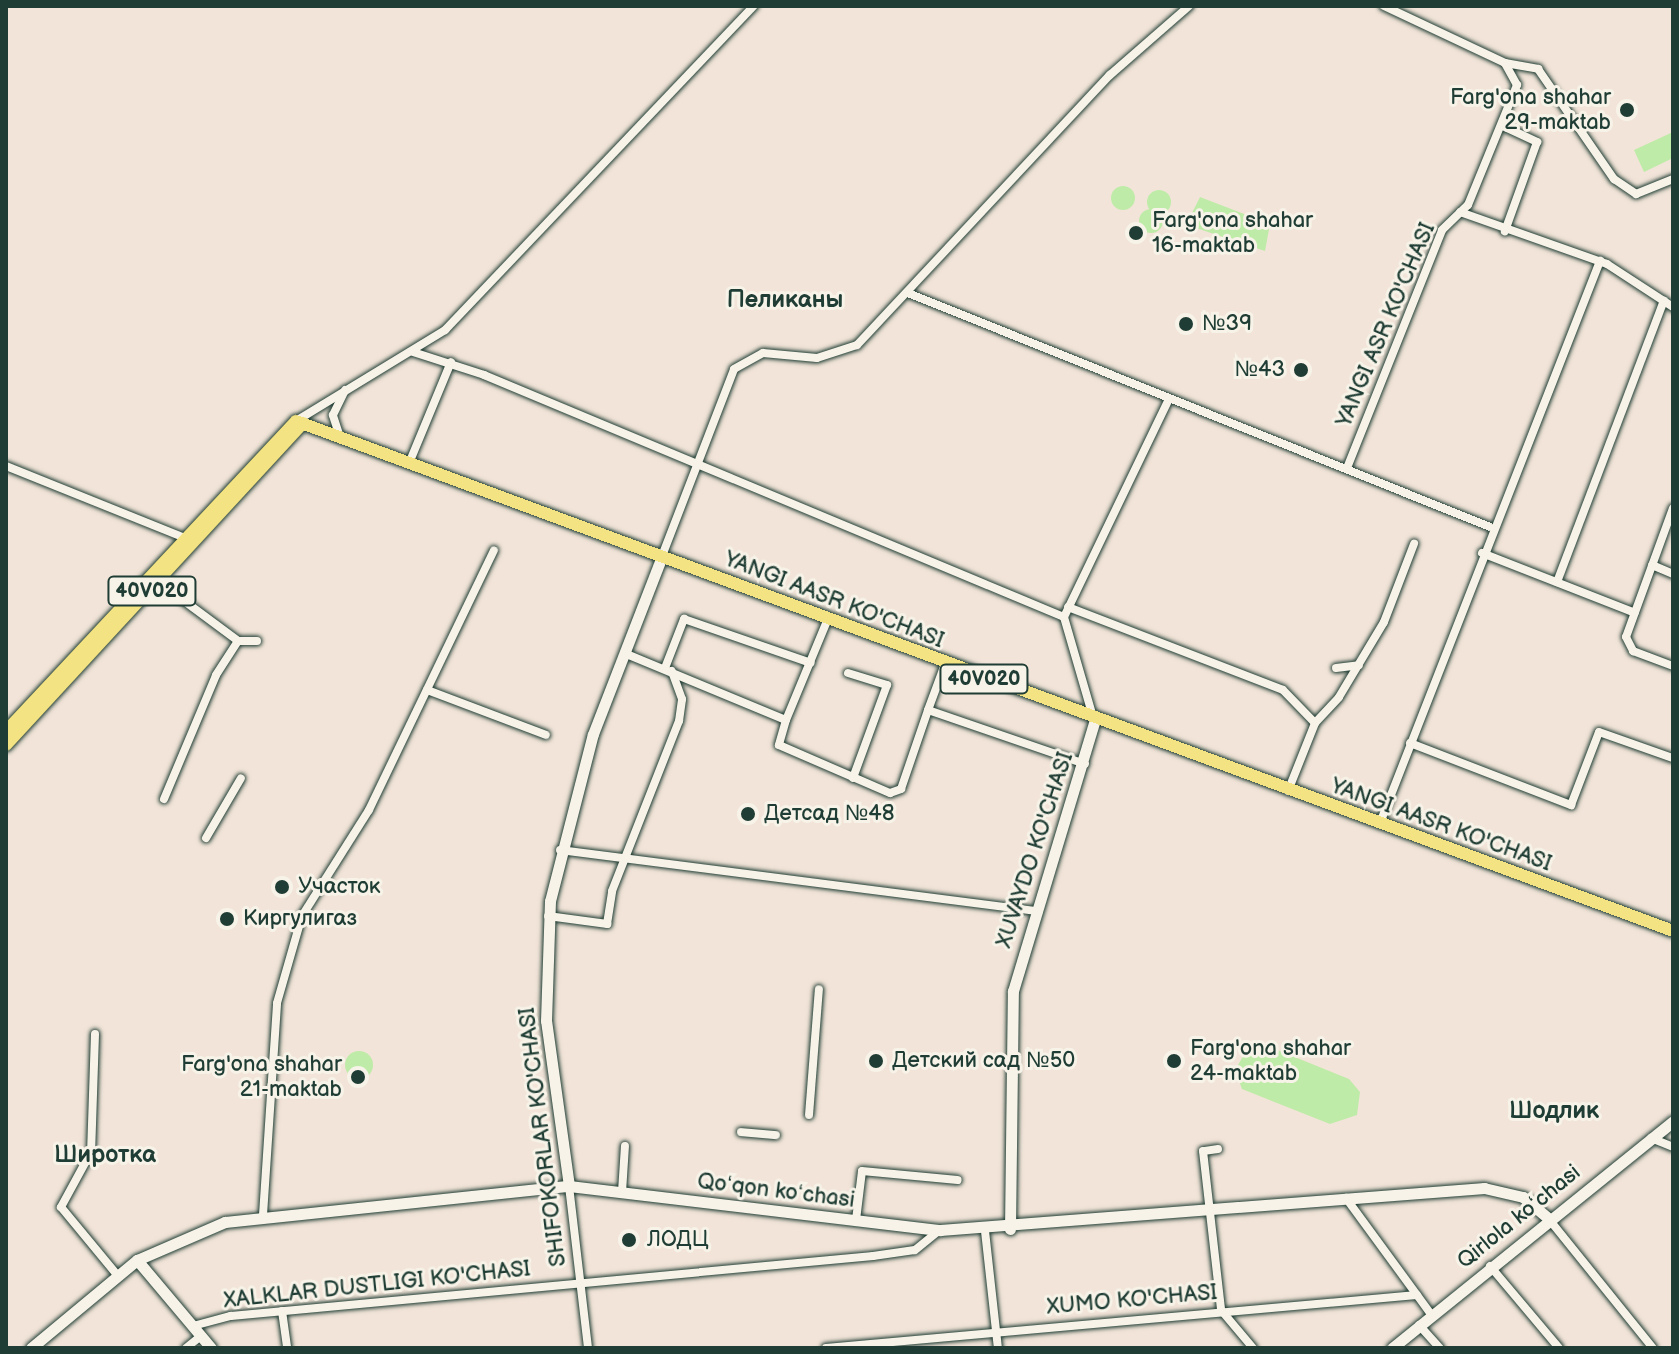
<!DOCTYPE html>
<html>
<head>
<meta charset="utf-8">
<style>
  body { margin:0 }
  #map { position:relative; width:1679px; height:1354px; overflow:hidden; background:#f2e4d8; font-family:"Balsamiq Sans",sans-serif }
  div>[style] { position:absolute }
  .green>* { inset:0; background:#bfeba8 }
  .round { border-radius:50% }
  .roads { filter:drop-shadow(0 0 2px #1f3d34) drop-shadow(0 0 2px #1f3d34) }
  .street>* { height:8px; margin:-4px; padding:0 4px; transform-origin:4px; border-radius:4px; background:#f7f3e8 }
  .secondary>* { height:11px; margin:-5.5px; padding:0 5.5px; transform-origin:5.5px; border-radius:5.5px; background:#f7f3e8 }
  .primary>* { height:12px; margin:-6px; padding:0 6px; transform-origin:6px; border-radius:6px; background:#f4e382 }
  .dots>* { width:22px; height:22px; translate:-50% -50%; box-sizing:border-box; border:4px solid #f7f3e8; border-radius:50% }
  span { translate:-50% -50%; white-space:nowrap; text-align:center; line-height:1.15; -webkit-text-stroke:6px #f7f3e8; paint-order:stroke }
  .shield-label span { padding:2px 6px; background:#f7f3e8; border:2px solid; border-radius:6px; -webkit-text-stroke-width:0 }
  .shield-label { font-size:20px; color:#1f3d34; font-weight:700 }
  .poi-label { font-size:22px; color:#1f3d34 }
  .right { translate:-100% -50%; text-align:right }
  .left { translate:0 -50%; text-align:left }
  .street-label { font-size:22px; color:#1f3d34 }
  .neighbourhood-label { font-size:24px; color:#1f3d34; font-weight:700 }
  .frame { position:absolute; inset:0; border:8px solid #1f3d34; pointer-events:none }
</style>
</head>
<body>
<div id="map">
  <div class="green">
    <i style="clip-path:polygon(1673px 132px,1673px 158px,1644px 172px,1634px 150px)"></i>
    <i class="round" style="left:1111px;top:186px;width:24px;height:24px"></i>
    <i class="round" style="left:1147px;top:190px;width:24px;height:24px"></i>
    <i style="clip-path:polygon(1200px 197px,1270px 224px,1265px 251px,1196px 228px,1190px 217px)"></i>
    <i class="round" style="left:1139px;top:209px;width:24px;height:24px"></i>
    <i style="clip-path:polygon(1248px 1048px,1275px 1049px,1349px 1079px,1360px 1092px,1357px 1115px,1330px 1124px,1242px 1089px,1235px 1070px)"></i>
    <i class="round" style="left:345px;top:1051px;width:28px;height:28px"></i>
  </div>
  <div class="roads">
    <div class="street">
      <i style="left:1505px;top:63px;width:34px;rotate:10deg"></i>
      <i style="left:1538px;top:69px;width:134px;rotate:55.4deg"></i>
      <i style="left:1614px;top:179px;width:27px;rotate:34deg"></i>
      <i style="left:1636px;top:194px;width:40px;rotate:-22deg"></i>
      <i style="left:1503px;top:126px;width:38px;rotate:25deg"></i>
      <i style="left:1537px;top:142px;width:95px;rotate:109.8deg"></i>
      <i style="left:1460px;top:212px;width:156px;rotate:19.5deg"></i>
      <i style="left:1607px;top:264px;width:79px;rotate:33.1deg"></i>
      <i style="left:908px;top:293px;width:627px;rotate:21.9deg"></i>
      <i style="left:413px;top:352px;width:75px;rotate:17.9deg"></i>
      <i style="left:484px;top:375px;width:628px;rotate:22.65deg"></i>
      <i style="left:296px;top:421px;width:175px;rotate:-31.4deg"></i>
      <i style="left:445px;top:330px;width:448px;rotate:-46.4deg"></i>
      <i style="left:339px;top:434px;width:20px;rotate:-108deg"></i>
      <i style="left:333px;top:415px;width:28px;rotate:-64deg"></i>
      <i style="left:410px;top:461px;width:107px;rotate:-67.5deg"></i>
      <i style="left:6px;top:466px;width:196px;rotate:21.9deg"></i>
      <i style="left:1347px;top:468px;width:256px;rotate:-68.2deg"></i>
      <i style="left:1442px;top:230px;width:36px;rotate:-44deg"></i>
      <i style="left:1468px;top:205px;width:130px;rotate:-67.8deg"></i>
      <i style="left:1517px;top:85px;width:25px;rotate:-119deg"></i>
      <i style="left:1505px;top:63px;width:134px;rotate:-154.8deg"></i>
      <i style="left:1673px;top:508px;width:137px;rotate:110deg"></i>
      <i style="left:1626px;top:637px;width:16px;rotate:63deg"></i>
      <i style="left:1633px;top:651px;width:43px;rotate:20.6deg"></i>
      <i style="left:1482px;top:553px;width:164px;rotate:21.4deg"></i>
      <i style="left:662px;top:556px;width:200px;rotate:-68.9deg"></i>
      <i style="left:734px;top:369px;width:33px;rotate:-29deg"></i>
      <i style="left:763px;top:353px;width:54px;rotate:5.3deg"></i>
      <i style="left:817px;top:358px;width:42px;rotate:-18deg"></i>
      <i style="left:857px;top:345px;width:370px;rotate:-46.9deg"></i>
      <i style="left:1110px;top:75px;width:105px;rotate:-41.1deg"></i>
      <i style="left:1652px;top:565px;width:23px;rotate:23deg"></i>
      <i style="left:1557px;top:582px;width:301px;rotate:-69.2deg"></i>
      <i style="left:160px;top:583px;width:97px;rotate:36.6deg"></i>
      <i style="left:1068px;top:607px;width:230px;rotate:21.1deg"></i>
      <i style="left:1283px;top:690px;width:46px;rotate:45.9deg"></i>
      <i style="left:624px;top:653px;width:175px;rotate:22.5deg"></i>
      <i style="left:786px;top:720px;width:26px;rotate:106deg"></i>
      <i style="left:779px;top:745px;width:121px;rotate:23.4deg"></i>
      <i style="left:890px;top:793px;width:12px;rotate:-20deg"></i>
      <i style="left:901px;top:789px;width:83px;rotate:-71.1deg"></i>
      <i style="left:928px;top:710px;width:166px;rotate:19deg"></i>
      <i style="left:665px;top:668px;width:53px;rotate:-68.8deg"></i>
      <i style="left:684px;top:619px;width:134px;rotate:19.1deg"></i>
      <i style="left:1336px;top:668px;width:23px;rotate:-7deg"></i>
      <i style="left:848px;top:673px;width:41px;rotate:17.1deg"></i>
      <i style="left:887px;top:685px;width:99px;rotate:110.1deg"></i>
      <i style="left:427px;top:690px;width:127px;rotate:20.7deg"></i>
      <i style="left:928px;top:710px;width:49px;rotate:-69.7deg"></i>
      <i style="left:1093px;top:717px;width:104px;rotate:-106.2deg"></i>
      <i style="left:1064px;top:617px;width:242px;rotate:-64.3deg"></i>
      <i style="left:786px;top:720px;width:107px;rotate:-67.5deg"></i>
      <i style="left:1410px;top:743px;width:173px;rotate:21.1deg"></i>
      <i style="left:1571px;top:805px;width:78px;rotate:-69deg"></i>
      <i style="left:1599px;top:732px;width:78px;rotate:19.4deg"></i>
      <i style="left:1288px;top:791px;width:73px;rotate:-68.3deg"></i>
      <i style="left:1315px;top:723px;width:35px;rotate:-47deg"></i>
      <i style="left:1339px;top:697px;width:87px;rotate:-59deg"></i>
      <i style="left:1384px;top:622px;width:84px;rotate:-69deg"></i>
      <i style="left:164px;top:799px;width:134px;rotate:-67.2deg"></i>
      <i style="left:216px;top:675px;width:40px;rotate:-57.1deg"></i>
      <i style="left:238px;top:641px;width:19px"></i>
      <i style="left:1380px;top:823px;width:604px;rotate:-68.62deg"></i>
      <i style="left:206px;top:838px;width:69px;rotate:-59.7deg"></i>
      <i style="left:560px;top:850px;width:477px;rotate:7.3deg"></i>
      <i style="left:548px;top:916px;width:60px;rotate:7.7deg"></i>
      <i style="left:607px;top:924px;width:33px;rotate:-81deg"></i>
      <i style="left:612px;top:891px;width:183px;rotate:-68.5deg"></i>
      <i style="left:679px;top:721px;width:22px;rotate:-82deg"></i>
      <i style="left:682px;top:699px;width:30px;rotate:-110deg"></i>
      <i style="left:95px;top:1034px;width:118px;rotate:91.9deg"></i>
      <i style="left:91px;top:1152px;width:63px;rotate:118.6deg"></i>
      <i style="left:61px;top:1207px;width:89px;rotate:50.4deg"></i>
      <i style="left:809px;top:1115px;width:126px;rotate:-85.5deg"></i>
      <i style="left:741px;top:1132px;width:35px;rotate:5deg"></i>
      <i style="left:1651px;top:1138px;width:24px;rotate:22deg"></i>
      <i style="left:1218px;top:1149px;width:15px;rotate:172deg"></i>
      <i style="left:1203px;top:1151px;width:160px;rotate:83.5deg"></i>
      <i style="left:1221px;top:1310px;width:50px;rotate:49.9deg"></i>
      <i style="left:569px;top:1186px;width:163px;rotate:83.3deg"></i>
      <i style="left:622px;top:1192px;width:46px;rotate:-86.3deg"></i>
      <i style="left:1346px;top:1198px;width:120px;rotate:53.8deg"></i>
      <i style="left:263px;top:1215px;width:212px;rotate:-86.2deg"></i>
      <i style="left:277px;top:1003px;width:91px;rotate:-74deg"></i>
      <i style="left:302px;top:916px;width:125px;rotate:-57.7deg"></i>
      <i style="left:369px;top:810px;width:288px;rotate:-64.3deg"></i>
      <i style="left:1548px;top:1218px;width:167px;rotate:51.1deg"></i>
      <i style="left:856px;top:1220px;width:49px;rotate:-83deg"></i>
      <i style="left:862px;top:1171px;width:96px;rotate:5.4deg"></i>
      <i style="left:985px;top:1231px;width:118px;rotate:83.7deg"></i>
      <i style="left:1490px;top:1266px;width:107px;rotate:49.9deg"></i>
      <i style="left:282px;top:1311px;width:37px;rotate:82deg"></i>
      <i style="left:1419px;top:1325px;width:31px;rotate:48deg"></i>
      <i style="left:193px;top:1326px;width:39px;rotate:-15deg"></i>
      <i style="left:231px;top:1316px;width:645px;rotate:-5.34deg"></i>
      <i style="left:873px;top:1256px;width:42px;rotate:-8.1deg"></i>
      <i style="left:915px;top:1250px;width:32px;rotate:-39deg"></i>
      <i style="left:186px;top:1348px;width:19px;rotate:-39deg"></i>
      <i style="left:826px;top:1348px;width:593px;rotate:-5.12deg"></i>
      <i style="left:1417px;top:1295px;width:24px;rotate:54deg"></i>
    </div>
    <div class="secondary">
      <i style="left:569px;top:1186px;width:167px;rotate:-97.9deg"></i>
      <i style="left:546px;top:1021px;width:120px;rotate:-88.1deg"></i>
      <i style="left:550px;top:901px;width:172px;rotate:-75.6deg"></i>
      <i style="left:593px;top:734px;width:191px;rotate:-68.8deg"></i>
      <i style="left:1010px;top:1229px;width:238px;rotate:-89.3deg"></i>
      <i style="left:1013px;top:991px;width:281px;rotate:-73.2deg"></i>
      <i style="left:137px;top:1260px;width:115px;rotate:49.9deg"></i>
      <i style="left:31px;top:1348px;width:138px;rotate:-39.7deg"></i>
      <i style="left:137px;top:1260px;width:96px;rotate:-23.4deg"></i>
      <i style="left:225px;top:1222px;width:346px;rotate:-6deg"></i>
      <i style="left:569px;top:1186px;width:374px;rotate:6.8deg"></i>
      <i style="left:940px;top:1230px;width:546px;rotate:-4.41deg"></i>
      <i style="left:1484px;top:1188px;width:40px;rotate:13deg"></i>
      <i style="left:1523px;top:1197px;width:33px;rotate:40deg"></i>
      <i style="left:1392px;top:1348px;width:361px;rotate:-38.9deg"></i>
    </div>
    <div class="primary">
      <i style="left:6px;top:731px;width:424px;rotate:-46.9deg"></i>
      <i style="left:296px;top:421px;width:1468px;rotate:20.32deg"></i>
      <i style="left:6px;top:745px;width:438px;rotate:-47.3deg"></i>
    </div>
  </div>
  <div class="dots">
    <i style="left:1627px;top:110px;background:#1f3d34"></i>
    <i style="left:1136px;top:233px;background:#1f3d34"></i>
    <i style="left:1186px;top:324px;background:#1f3d34"></i>
    <i style="left:1301px;top:370px;background:#1f3d34"></i>
    <i style="left:748px;top:814px;background:#1f3d34"></i>
    <i style="left:282px;top:887px;background:#1f3d34"></i>
    <i style="left:227px;top:919px;background:#1f3d34"></i>
    <i style="left:876px;top:1061px;background:#1f3d34"></i>
    <i style="left:1174px;top:1061px;background:#1f3d34"></i>
    <i style="left:358px;top:1077px;background:#1f3d34"></i>
    <i style="left:629px;top:1240px;background:#1f3d34"></i>
  </div>
  <div class="shield-label">
    <span style="left:152px;top:591px">40V020</span>
    <span style="left:984px;top:679px">40V020</span>
  </div>
  <div class="poi-label">
    <span class="right" style="left:1611px;top:110px">Farg'ona shahar<br>29-maktab</span>
    <span class="left" style="left:1152px;top:233px">Farg'ona shahar<br>16-maktab</span>
    <span class="left" style="left:1202px;top:324px">№39</span>
    <span class="right" style="left:1285px;top:370px">№43</span>
    <span class="left" style="left:764px;top:814px">Детсад №48</span>
    <span class="left" style="left:298px;top:887px">Участок</span>
    <span class="left" style="left:243px;top:919px">Киргулигаз</span>
    <span class="left" style="left:1190px;top:1061px">Farg'ona shahar<br>24-maktab</span>
    <span class="left" style="left:892px;top:1061px">Детский сад №50</span>
    <span class="right" style="left:342px;top:1077px">Farg'ona shahar<br>21-maktab</span>
    <span class="left" style="left:647px;top:1240px">ЛОДЦ</span>
  </div>
  <div class="street-label">
    <span style="left:1386px;top:325px;rotate:-67deg">YANGI ASR KO'CHASI</span>
    <span style="left:834px;top:600px;rotate:21deg">YANGI AASR KO'CHASI</span>
    <span style="left:1441px;top:825px;rotate:20deg">YANGI AASR KO'CHASI</span>
    <span style="left:1035px;top:850px;rotate:-72deg">XUVAYDO KO'CHASI</span>
    <span style="left:543px;top:1137px;rotate:-97deg">SHIFOKORLAR KO'CHASI</span>
    <span style="left:776px;top:1191px;rotate:7deg">Qoʻqon koʻchasi</span>
    <span style="left:1519px;top:1217px;rotate:-39deg">Qirlola koʻchasi</span>
    <span style="left:377px;top:1285px;rotate:-6deg">XALKLAR DUSTLIGI KO'CHASI</span>
    <span style="left:1132px;top:1300px;rotate:-5deg">XUMO KO'CHASI</span>
  </div>
  <div class="neighbourhood-label">
    <span style="left:785px;top:300px">Пеликаны</span>
    <span style="left:1554px;top:1111px">Шодлик</span>
    <span style="left:105px;top:1155px">Широтка</span>
  </div>
  <div class="frame"></div>
</div>
</body>
</html>
